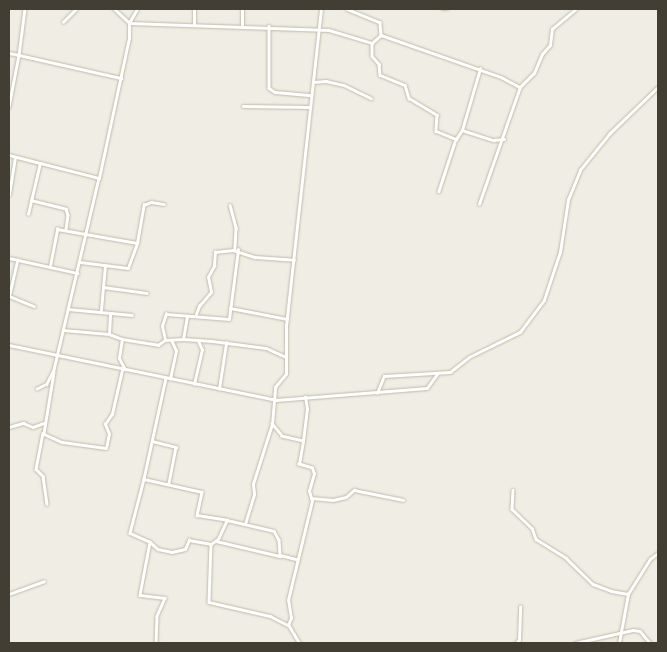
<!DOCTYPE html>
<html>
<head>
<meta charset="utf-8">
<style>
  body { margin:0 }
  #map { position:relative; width:667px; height:652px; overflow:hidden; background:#f0eee4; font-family:"Fira Sans",sans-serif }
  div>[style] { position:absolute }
  .roads { filter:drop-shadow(0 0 1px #beb9aa) drop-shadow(0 0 1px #beb9aa) }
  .minor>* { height:2.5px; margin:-1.25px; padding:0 1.25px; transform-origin:1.25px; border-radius:1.25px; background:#fff }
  span { translate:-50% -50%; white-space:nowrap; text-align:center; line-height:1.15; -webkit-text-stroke:4px #fff; paint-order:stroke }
  .frame { position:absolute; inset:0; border:10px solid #423e34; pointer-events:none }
</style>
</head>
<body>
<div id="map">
  <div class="roads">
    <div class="minor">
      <i style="left:25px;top:9px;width:46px;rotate:97.4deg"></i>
      <i style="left:19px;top:55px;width:105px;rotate:12.7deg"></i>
      <i style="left:347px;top:9px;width:35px;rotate:22deg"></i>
      <i style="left:380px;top:22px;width:13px;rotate:86deg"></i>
      <i style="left:442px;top:9px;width:6px"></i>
      <i style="left:63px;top:22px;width:18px;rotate:-45deg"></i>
      <i style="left:129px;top:23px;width:200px;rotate:2deg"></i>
      <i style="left:329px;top:30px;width:45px;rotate:16.8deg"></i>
      <i style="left:372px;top:43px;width:12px;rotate:-42deg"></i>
      <i style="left:381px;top:35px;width:127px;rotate:19.3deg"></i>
      <i style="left:501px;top:77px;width:21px;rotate:28deg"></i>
      <i style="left:520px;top:87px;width:20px;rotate:-45deg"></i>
      <i style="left:534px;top:73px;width:21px;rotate:-67deg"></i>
      <i style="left:542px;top:54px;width:12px;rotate:-48deg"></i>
      <i style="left:550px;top:45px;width:16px;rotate:-83deg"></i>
      <i style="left:552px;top:29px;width:31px;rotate:-40deg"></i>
      <i style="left:129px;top:23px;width:16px;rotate:-60deg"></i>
      <i style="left:194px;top:24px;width:15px;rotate:-90deg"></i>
      <i style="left:242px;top:25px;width:16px;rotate:-90deg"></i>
      <i style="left:269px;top:26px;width:62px;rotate:90deg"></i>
      <i style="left:269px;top:88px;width:7px;rotate:34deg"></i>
      <i style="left:275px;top:92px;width:36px;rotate:5deg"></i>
      <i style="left:372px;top:43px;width:13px;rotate:90deg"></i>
      <i style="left:372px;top:56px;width:11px;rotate:49deg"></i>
      <i style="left:379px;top:64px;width:11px;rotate:85deg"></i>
      <i style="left:380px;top:75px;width:27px;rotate:22deg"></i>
      <i style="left:405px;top:85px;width:14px;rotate:73deg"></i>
      <i style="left:409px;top:98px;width:33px;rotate:31deg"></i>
      <i style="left:437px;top:115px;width:16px;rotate:94deg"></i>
      <i style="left:436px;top:131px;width:22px;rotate:22deg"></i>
      <i style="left:456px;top:139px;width:55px;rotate:108.1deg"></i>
      <i style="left:9px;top:53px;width:10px;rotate:11deg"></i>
      <i style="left:19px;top:55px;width:53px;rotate:100.9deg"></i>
      <i style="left:313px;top:82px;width:13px;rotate:-4deg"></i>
      <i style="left:326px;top:81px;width:18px;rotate:13deg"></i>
      <i style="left:344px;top:85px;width:30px;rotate:26deg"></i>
      <i style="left:243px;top:106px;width:67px;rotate:0.9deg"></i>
      <i style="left:462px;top:130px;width:64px;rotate:-73.6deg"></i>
      <i style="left:456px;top:139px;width:11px;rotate:-56deg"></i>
      <i style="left:462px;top:130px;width:33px;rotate:18deg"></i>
      <i style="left:493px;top:140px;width:11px;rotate:-5deg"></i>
      <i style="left:9px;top:155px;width:93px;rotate:14.3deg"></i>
      <i style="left:99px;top:178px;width:197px;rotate:103.2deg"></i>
      <i style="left:54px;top:370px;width:16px;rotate:117deg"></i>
      <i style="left:47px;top:384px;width:11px;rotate:153deg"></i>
      <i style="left:99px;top:178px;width:143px;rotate:-77.9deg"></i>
      <i style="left:129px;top:38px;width:15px;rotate:-90deg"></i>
      <i style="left:129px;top:23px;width:21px;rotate:-137deg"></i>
      <i style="left:9px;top:195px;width:38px;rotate:-81deg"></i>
      <i style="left:31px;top:200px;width:36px;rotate:14deg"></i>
      <i style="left:66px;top:209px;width:6px;rotate:72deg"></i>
      <i style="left:68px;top:215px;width:15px;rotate:98deg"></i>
      <i style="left:479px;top:204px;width:124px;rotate:-70.7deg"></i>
      <i style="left:230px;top:205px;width:24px;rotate:75deg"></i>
      <i style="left:236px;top:228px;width:22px;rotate:93deg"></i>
      <i style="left:28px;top:214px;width:52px;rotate:-76.8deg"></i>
      <i style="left:9px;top:258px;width:70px;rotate:12.4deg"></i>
      <i style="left:80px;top:262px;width:48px;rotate:7.1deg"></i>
      <i style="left:128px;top:268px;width:27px;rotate:-70deg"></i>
      <i style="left:50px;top:266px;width:38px;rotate:-79deg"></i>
      <i style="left:57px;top:229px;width:81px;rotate:9.9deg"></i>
      <i style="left:137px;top:243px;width:39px;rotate:-80deg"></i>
      <i style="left:144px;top:205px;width:8px;rotate:-23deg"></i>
      <i style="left:151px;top:202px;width:13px;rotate:9deg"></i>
      <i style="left:103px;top:287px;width:44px;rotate:7.8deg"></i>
      <i style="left:9px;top:296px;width:37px;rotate:-77deg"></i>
      <i style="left:9px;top:296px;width:27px;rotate:22deg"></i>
      <i style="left:230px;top:308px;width:58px;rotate:10.9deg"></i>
      <i style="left:68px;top:309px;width:64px;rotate:5.4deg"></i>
      <i style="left:101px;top:310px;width:45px;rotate:-84.9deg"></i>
      <i style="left:196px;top:314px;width:9px;rotate:-69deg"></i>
      <i style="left:199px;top:306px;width:18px;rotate:-49deg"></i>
      <i style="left:211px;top:292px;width:15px;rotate:-101deg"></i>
      <i style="left:208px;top:277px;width:13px;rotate:-61deg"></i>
      <i style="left:214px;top:266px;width:14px;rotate:-86deg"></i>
      <i style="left:215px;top:252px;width:18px;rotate:-6deg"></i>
      <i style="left:233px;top:250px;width:23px;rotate:18deg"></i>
      <i style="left:255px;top:257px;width:39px;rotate:4deg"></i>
      <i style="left:63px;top:330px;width:46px;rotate:5deg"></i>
      <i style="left:109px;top:334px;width:14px;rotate:21deg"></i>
      <i style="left:109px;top:334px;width:20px;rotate:-87deg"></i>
      <i style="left:183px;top:339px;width:23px;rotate:-80deg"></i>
      <i style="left:165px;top:340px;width:14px;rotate:-102deg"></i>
      <i style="left:162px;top:326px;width:13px;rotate:-72deg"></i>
      <i style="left:166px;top:314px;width:63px;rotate:4.5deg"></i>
      <i style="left:229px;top:319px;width:70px;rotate:-82.6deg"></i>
      <i style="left:9px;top:345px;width:273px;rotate:11.6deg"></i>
      <i style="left:276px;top:400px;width:151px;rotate:-4.5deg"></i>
      <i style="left:427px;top:388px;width:17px;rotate:-54deg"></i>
      <i style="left:125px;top:370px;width:13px;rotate:-117deg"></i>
      <i style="left:119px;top:358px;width:19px;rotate:-81deg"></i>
      <i style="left:122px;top:339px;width:36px;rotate:9deg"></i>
      <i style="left:158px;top:345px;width:9px;rotate:-36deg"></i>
      <i style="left:165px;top:340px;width:18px;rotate:-3deg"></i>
      <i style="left:183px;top:339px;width:29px;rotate:4deg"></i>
      <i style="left:212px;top:341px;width:54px;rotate:7.4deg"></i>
      <i style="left:266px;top:348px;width:20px;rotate:24deg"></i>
      <i style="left:54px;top:372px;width:63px;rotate:99.2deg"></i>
      <i style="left:44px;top:434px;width:20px;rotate:24deg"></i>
      <i style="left:62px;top:442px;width:44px;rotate:7.8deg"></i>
      <i style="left:106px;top:448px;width:14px;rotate:-78deg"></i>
      <i style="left:109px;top:434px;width:11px;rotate:-112deg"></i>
      <i style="left:105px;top:424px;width:12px;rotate:-55deg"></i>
      <i style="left:112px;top:414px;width:45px;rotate:-77.2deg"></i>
      <i style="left:166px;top:378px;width:103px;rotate:102.3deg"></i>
      <i style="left:144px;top:479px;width:59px;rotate:12.6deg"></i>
      <i style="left:202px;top:492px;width:24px;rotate:102deg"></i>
      <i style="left:197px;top:515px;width:30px;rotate:9deg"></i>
      <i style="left:170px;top:379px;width:29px;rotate:-78deg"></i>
      <i style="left:176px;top:351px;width:10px;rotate:-114deg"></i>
      <i style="left:194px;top:384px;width:35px;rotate:-77deg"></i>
      <i style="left:202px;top:350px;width:10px;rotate:-114deg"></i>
      <i style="left:219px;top:389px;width:47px;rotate:-81.3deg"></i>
      <i style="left:377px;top:393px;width:18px;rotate:-68deg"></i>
      <i style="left:384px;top:376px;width:66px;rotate:-3.5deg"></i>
      <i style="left:450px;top:372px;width:24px;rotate:-38deg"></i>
      <i style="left:469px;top:357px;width:57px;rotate:-26.1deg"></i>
      <i style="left:520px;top:332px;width:40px;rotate:-53deg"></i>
      <i style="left:544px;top:300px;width:51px;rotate:-71.6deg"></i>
      <i style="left:560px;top:252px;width:53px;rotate:-81.3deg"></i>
      <i style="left:568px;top:200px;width:32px;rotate:-68deg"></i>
      <i style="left:580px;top:170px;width:48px;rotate:-51deg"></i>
      <i style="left:610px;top:133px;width:66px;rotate:-43.8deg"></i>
      <i style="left:9px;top:427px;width:15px;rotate:-16deg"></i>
      <i style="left:23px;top:423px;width:11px;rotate:22deg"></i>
      <i style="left:33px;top:427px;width:12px;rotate:-20deg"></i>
      <i style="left:43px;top:433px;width:37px;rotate:101deg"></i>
      <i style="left:36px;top:469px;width:10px;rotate:45deg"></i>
      <i style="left:43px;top:476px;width:28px;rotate:82deg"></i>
      <i style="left:152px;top:441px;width:25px;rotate:14deg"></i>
      <i style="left:176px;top:447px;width:38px;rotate:101deg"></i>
      <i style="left:303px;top:441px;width:32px;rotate:-83deg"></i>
      <i style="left:307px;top:409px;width:12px;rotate:-99deg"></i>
      <i style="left:144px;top:479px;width:56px;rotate:104.5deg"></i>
      <i style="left:130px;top:533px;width:22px;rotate:24deg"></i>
      <i style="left:150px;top:542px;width:54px;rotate:100.7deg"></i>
      <i style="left:140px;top:595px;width:25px;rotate:7deg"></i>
      <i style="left:165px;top:598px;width:20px;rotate:114deg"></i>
      <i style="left:157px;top:616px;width:27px;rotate:92deg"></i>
      <i style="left:513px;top:490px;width:19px;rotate:93deg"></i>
      <i style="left:512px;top:509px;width:28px;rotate:44deg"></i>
      <i style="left:532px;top:528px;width:12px;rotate:70deg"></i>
      <i style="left:536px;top:539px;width:36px;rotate:32deg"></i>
      <i style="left:566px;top:558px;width:37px;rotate:44deg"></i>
      <i style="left:593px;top:584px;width:19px;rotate:21deg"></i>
      <i style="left:611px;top:591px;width:17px;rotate:10deg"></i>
      <i style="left:311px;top:498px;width:22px;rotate:5deg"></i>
      <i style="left:333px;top:500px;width:13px;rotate:-13deg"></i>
      <i style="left:346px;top:497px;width:11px;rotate:-41deg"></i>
      <i style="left:354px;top:490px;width:50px;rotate:11.5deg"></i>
      <i style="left:245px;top:524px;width:31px;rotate:-73deg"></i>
      <i style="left:254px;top:494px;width:10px;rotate:-96deg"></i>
      <i style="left:253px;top:484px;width:63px;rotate:-72.4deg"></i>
      <i style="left:149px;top:541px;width:12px;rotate:42deg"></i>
      <i style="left:158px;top:549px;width:14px;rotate:12deg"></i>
      <i style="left:172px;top:552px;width:13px;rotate:-13deg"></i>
      <i style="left:185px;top:549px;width:10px;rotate:-66deg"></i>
      <i style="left:189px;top:540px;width:22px;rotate:10deg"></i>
      <i style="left:211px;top:544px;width:9px;rotate:-36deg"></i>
      <i style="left:218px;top:539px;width:21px;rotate:-65deg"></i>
      <i style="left:227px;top:520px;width:48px;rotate:13.2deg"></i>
      <i style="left:274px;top:531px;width:10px;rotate:61deg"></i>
      <i style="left:279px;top:540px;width:15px;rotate:86deg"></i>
      <i style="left:280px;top:555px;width:16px;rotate:14deg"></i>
      <i style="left:216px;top:541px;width:66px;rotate:13.2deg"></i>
      <i style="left:211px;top:544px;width:58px;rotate:92deg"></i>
      <i style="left:209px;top:602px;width:63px;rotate:12.9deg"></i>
      <i style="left:270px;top:616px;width:20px;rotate:27deg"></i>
      <i style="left:9px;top:594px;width:37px;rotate:-20deg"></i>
      <i style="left:299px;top:643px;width:21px;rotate:-121deg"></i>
      <i style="left:288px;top:625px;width:8px;rotate:-67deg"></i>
      <i style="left:291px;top:618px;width:18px;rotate:-99deg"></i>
      <i style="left:288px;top:600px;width:102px;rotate:-76.4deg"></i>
      <i style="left:312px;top:501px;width:10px;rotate:-107deg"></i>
      <i style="left:309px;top:491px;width:18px;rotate:-74deg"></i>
      <i style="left:314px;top:474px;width:6px;rotate:-108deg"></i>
      <i style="left:312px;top:468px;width:14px;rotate:-163deg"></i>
      <i style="left:299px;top:464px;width:23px;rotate:-80deg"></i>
      <i style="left:303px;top:441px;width:22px;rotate:-167deg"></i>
      <i style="left:282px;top:436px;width:16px;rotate:-130deg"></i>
      <i style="left:272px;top:424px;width:37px;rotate:-85deg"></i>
      <i style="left:275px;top:387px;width:17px;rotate:-50deg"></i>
      <i style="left:286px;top:374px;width:48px;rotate:-90deg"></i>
      <i style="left:286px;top:326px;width:319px;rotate:-83.7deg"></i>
      <i style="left:516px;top:643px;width:4px;rotate:-45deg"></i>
      <i style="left:519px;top:640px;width:33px;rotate:-88deg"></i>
      <i style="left:575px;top:643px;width:59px;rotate:-12.6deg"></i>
      <i style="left:633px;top:630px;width:7px;rotate:8deg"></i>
      <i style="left:640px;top:631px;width:16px;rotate:50deg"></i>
      <i style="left:619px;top:643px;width:50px;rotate:-79.6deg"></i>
      <i style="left:628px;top:594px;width:41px;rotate:-57.8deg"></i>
      <i style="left:650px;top:559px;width:10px;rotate:-37deg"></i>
    </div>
  </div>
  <div class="frame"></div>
</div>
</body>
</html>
